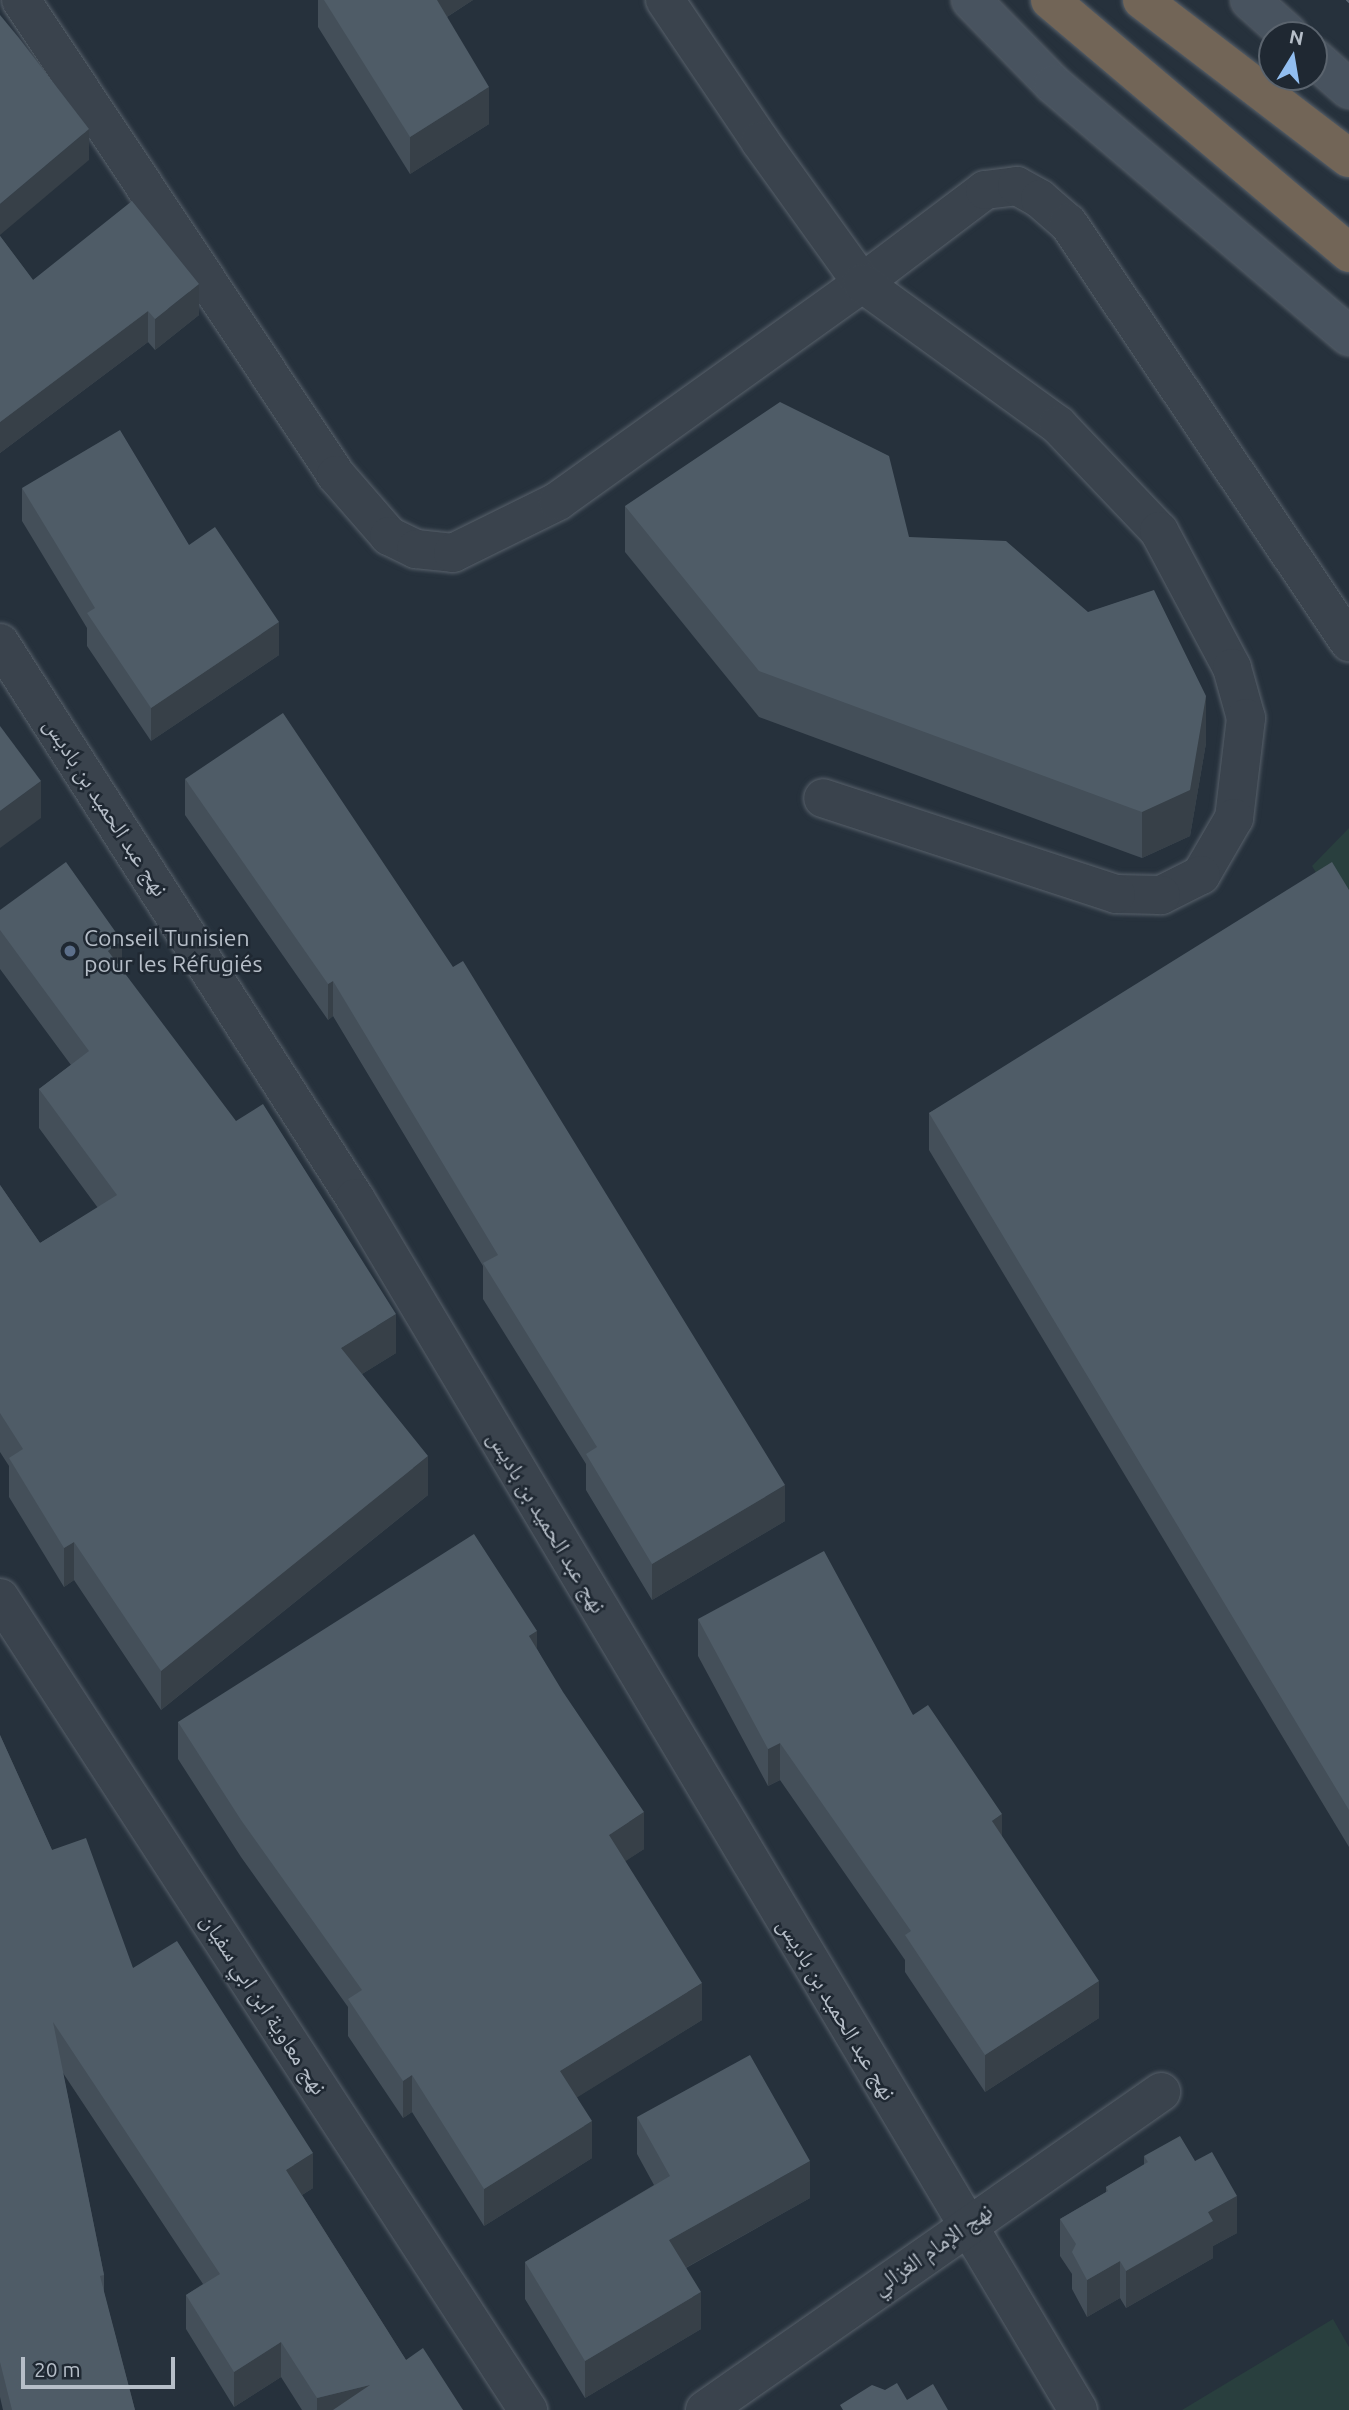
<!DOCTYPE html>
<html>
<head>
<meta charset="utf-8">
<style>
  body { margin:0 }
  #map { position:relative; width:1349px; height:2410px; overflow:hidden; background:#26313c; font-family:Ubuntu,"Noto Naskh Arabic",sans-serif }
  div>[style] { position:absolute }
  .green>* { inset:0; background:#293f3e }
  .roads { filter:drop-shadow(0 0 2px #58616b) drop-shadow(0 0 2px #58616b) }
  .street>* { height:38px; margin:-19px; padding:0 19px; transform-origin:19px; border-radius:19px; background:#3a434d }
  .secondary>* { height:38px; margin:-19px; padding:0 19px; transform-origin:19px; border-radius:19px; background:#48535f }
  .highway>* { height:38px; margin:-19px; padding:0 19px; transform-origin:19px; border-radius:19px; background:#726557 }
  .tram>* { height:2px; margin:-1px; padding:0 1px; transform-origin:1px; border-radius:1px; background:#5c6773 }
  .wall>* { inset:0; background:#444f59 }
  .shaded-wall>* { inset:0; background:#374048 }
  .building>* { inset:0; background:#4f5c67 }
  .dots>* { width:19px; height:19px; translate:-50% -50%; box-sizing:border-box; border:4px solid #1f2832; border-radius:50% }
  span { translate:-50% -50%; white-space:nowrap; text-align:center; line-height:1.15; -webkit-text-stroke:5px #1f2832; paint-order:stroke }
  .street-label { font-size:23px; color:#b6bec8 }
  .poi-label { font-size:23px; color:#b6bec8 }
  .left { translate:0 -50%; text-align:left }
  .north { position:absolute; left:1258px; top:21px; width:70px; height:70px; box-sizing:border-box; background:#1f2832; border:2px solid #5b646e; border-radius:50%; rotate:11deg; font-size:19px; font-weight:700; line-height:28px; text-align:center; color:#b6bec8 }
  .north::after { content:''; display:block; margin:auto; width:24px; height:32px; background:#92bef0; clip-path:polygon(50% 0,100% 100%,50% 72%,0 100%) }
  .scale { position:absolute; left:21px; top:2357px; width:154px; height:32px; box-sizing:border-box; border:4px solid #b6bec8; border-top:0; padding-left:9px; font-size:21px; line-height:24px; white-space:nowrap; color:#b6bec8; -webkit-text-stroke:5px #1f2832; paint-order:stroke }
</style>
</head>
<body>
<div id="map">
  <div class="green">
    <i style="clip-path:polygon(1349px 828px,1349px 927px,1312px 866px)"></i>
    <i style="clip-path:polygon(1333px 2319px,1349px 2347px,1349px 2410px,1182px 2410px)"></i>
  </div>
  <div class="roads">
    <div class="street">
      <i style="left:21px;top:0;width:570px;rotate:56.45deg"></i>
      <i style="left:336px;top:475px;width:81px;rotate:49deg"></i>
      <i style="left:389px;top:536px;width:30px;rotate:26deg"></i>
      <i style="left:416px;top:549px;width:37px;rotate:6deg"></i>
      <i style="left:453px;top:553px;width:117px;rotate:-26.3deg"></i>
      <i style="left:558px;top:501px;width:374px;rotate:-35.6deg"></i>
      <i style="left:862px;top:283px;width:154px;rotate:-37.1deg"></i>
      <i style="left:985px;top:190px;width:32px;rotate:-7deg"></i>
      <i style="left:1017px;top:186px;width:26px;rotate:29deg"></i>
      <i style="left:1040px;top:199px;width:37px;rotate:41deg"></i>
      <i style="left:1068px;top:223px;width:505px;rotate:56.15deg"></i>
      <i style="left:665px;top:0;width:170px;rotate:56deg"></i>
      <i style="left:760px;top:141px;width:175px;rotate:54.3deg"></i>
      <i style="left:862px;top:283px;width:242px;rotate:35.9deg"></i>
      <i style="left:1058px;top:425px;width:146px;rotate:46.4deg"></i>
      <i style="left:1159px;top:531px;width:155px;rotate:61.9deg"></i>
      <i style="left:1232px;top:668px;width:52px;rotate:74.4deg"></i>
      <i style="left:1246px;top:718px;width:101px;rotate:96.8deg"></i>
      <i style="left:1234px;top:818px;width:66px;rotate:120.1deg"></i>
      <i style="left:1201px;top:875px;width:45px;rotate:153.4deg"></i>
      <i style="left:1161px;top:895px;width:45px;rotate:-178.7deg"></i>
      <i style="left:1116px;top:894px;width:308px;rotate:-161.9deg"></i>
      <i style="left:0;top:643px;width:659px;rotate:57.4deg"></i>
      <i style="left:355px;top:1198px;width:1411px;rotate:59.18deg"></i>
      <i style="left:0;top:1598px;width:969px;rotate:56.97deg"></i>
      <i style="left:705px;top:2410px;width:556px;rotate:-34.89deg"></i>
    </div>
    <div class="secondary">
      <i style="left:971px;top:0;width:117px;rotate:45.7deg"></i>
      <i style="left:1053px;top:84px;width:389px;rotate:40.4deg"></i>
      <i style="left:1250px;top:0;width:52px;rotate:41.9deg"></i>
      <i style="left:1314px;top:58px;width:47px;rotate:41.5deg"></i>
    </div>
    <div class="highway">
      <i style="left:1050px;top:0;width:392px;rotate:40.2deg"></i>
      <i style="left:1142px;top:0;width:260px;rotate:37.4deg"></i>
    </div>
  </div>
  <div class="tram">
    <i style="left:1347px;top:0;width:3px;rotate:45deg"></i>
  </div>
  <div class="wall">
    <i style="clip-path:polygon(318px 0,473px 0,447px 17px,489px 124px,410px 174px,318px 27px)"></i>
    <i style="clip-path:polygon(0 236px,33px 280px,199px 315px,155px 350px,148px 342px,0 453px)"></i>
    <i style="clip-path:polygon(22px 488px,189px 545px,279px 655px,151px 741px,87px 646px,87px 628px,22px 521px)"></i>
    <i style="clip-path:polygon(625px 506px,909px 537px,1206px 743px,1190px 836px,1142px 858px,759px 717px,625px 552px)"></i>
    <i style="clip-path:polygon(185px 779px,785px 1521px,652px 1600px,586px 1490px,586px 1464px,483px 1299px,483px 1266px,333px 1016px,328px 1020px,185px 815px)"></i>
    <i style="clip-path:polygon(1349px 890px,1349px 1847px,929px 1150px,929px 1113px)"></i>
    <i style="clip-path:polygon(0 910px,122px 970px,396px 1353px,362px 1374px,428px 1495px,161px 1710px,74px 1580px,64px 1587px,9px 1497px,9px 1466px,0 1452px,0 1185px,40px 1243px,98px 1208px,39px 1128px,39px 1089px,71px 1065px,0 969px)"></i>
    <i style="clip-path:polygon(698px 1619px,913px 1715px,1002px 1837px,1099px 2018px,985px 2092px,905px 1972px,905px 1960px,780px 1780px,768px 1786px,698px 1656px)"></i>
    <i style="clip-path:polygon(537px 1649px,644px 1849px,625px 1861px,702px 2020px,577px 2097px,592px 2158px,484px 2226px,412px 2112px,403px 2118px,348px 2036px,348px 2007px,241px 1857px,178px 1759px,178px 1722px)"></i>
    <i style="clip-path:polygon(0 1735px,52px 1850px,133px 1968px,313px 2188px,302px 2195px,406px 2360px,463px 2410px,302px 2410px,281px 2377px,234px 2407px,186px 2329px,186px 2295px,203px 2284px,63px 2073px,104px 2275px,104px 2293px,135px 2410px,3px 2410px,0 2397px)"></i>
    <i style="clip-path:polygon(637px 2117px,810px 2198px,686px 2268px,701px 2329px,585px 2398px,525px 2299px,525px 2262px,654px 2185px,637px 2154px)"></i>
    <i style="clip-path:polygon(1144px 2156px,1237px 2233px,1213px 2246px,1213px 2258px,1126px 2308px,1120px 2298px,1087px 2317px,1072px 2289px,1072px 2274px,1060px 2256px,1060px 2219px,1106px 2192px,1106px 2187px,1144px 2165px)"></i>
  </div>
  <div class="shaded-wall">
    <i style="clip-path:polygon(431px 0,473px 0,431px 27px)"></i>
    <i style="clip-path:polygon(489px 87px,489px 124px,410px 174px,410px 137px)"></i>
    <i style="clip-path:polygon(89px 129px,89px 160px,0 235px,0 204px)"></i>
    <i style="clip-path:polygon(199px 284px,199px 315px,155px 350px,155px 319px)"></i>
    <i style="clip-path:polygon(148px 311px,148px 342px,0 453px,0 422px)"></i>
    <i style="clip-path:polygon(279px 622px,279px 655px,151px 741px,151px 708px)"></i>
    <i style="clip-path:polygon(1206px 696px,1206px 743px,1190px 836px,1142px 858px,1142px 812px)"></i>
    <i style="clip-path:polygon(41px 781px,41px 818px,0 848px,0 811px)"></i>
    <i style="clip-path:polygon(122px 941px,122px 980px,108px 951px)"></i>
    <i style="clip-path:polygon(333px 981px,333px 1016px,328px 1020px,328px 984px)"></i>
    <i style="clip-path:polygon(396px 1314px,396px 1353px,341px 1387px,341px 1348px)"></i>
    <i style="clip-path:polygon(428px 1456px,428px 1495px,161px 1710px,161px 1671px)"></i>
    <i style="clip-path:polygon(785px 1485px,785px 1521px,652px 1600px,652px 1564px)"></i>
    <i style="clip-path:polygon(74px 1542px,74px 1580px,64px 1587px,64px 1548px)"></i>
    <i style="clip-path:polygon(537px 1631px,537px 1668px,529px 1636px)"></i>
    <i style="clip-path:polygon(780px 1743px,780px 1780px,768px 1786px,768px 1749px)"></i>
    <i style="clip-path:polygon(644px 1812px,644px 1849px,609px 1872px,609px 1835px)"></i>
    <i style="clip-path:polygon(1002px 1814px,1002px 1851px,992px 1821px)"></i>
    <i style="clip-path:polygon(1099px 1981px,1099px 2018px,985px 2092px,985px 2055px)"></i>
    <i style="clip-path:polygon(702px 1983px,702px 2020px,560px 2108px,560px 2071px)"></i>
    <i style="clip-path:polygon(412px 2075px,412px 2112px,403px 2118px,403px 2081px)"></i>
    <i style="clip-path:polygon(592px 2121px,592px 2158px,484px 2226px,484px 2189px)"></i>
    <i style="clip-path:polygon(313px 2153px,313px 2188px,286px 2205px,286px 2170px)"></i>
    <i style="clip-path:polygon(810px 2161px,810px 2198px,669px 2277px,669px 2240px)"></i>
    <i style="clip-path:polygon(1237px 2196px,1237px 2233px,1213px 2246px,1213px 2258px,1126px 2308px,1126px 2271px,1208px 2212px)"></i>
    <i style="clip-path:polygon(1120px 2261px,1120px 2298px,1087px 2317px,1087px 2280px)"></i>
    <i style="clip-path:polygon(701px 2292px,701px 2329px,585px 2398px,585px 2361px)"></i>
    <i style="clip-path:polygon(281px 2342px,281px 2377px,234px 2407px,234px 2372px)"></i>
    <i style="clip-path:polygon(370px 2385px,370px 2410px,317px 2410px,317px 2398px)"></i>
  </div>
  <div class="building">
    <i style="clip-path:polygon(324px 0,437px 0,489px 87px,410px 137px)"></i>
    <i style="clip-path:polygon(0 15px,19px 38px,89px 129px,0 204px)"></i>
    <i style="clip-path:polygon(132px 201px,199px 284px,155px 319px,148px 311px,0 422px,0 236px,33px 280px)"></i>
    <i style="clip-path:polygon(780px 402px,889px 456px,909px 537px,1006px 541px,1088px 612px,1154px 590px,1206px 696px,1190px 790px,1142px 812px,759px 671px,625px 506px)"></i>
    <i style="clip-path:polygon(120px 430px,189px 545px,215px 527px,279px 622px,151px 708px,87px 613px,95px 608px,22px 488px)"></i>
    <i style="clip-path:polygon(283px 713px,453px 967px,463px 961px,785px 1485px,652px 1564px,586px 1454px,597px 1447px,483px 1263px,498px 1255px,333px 981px,328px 984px,185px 779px)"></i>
    <i style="clip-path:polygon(0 726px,41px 781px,0 811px)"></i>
    <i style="clip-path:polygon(66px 862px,122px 941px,108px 951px,236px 1121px,263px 1104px,396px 1314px,341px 1348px,428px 1456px,161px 1671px,74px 1542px,64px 1548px,9px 1458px,23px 1449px,0 1413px,0 1185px,40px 1243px,117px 1195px,39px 1089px,89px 1051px,0 930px,0 910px)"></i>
    <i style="clip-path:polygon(1332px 862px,1349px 890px,1349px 1810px,929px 1113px)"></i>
    <i style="clip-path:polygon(474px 1534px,537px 1631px,529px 1636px,563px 1692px,644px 1812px,609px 1835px,702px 1983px,560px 2071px,592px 2121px,484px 2189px,412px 2075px,403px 2081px,348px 1999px,362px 1990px,241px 1820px,178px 1722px)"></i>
    <i style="clip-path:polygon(824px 1551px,913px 1715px,928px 1705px,1002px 1814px,992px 1821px,1099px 1981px,985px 2055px,905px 1935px,911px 1931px,780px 1743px,768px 1749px,698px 1619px)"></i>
    <i style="clip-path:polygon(0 1735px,52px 1850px,86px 1838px,133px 1968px,177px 1941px,313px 2153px,286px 2170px,406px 2360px,423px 2348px,463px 2410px,333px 2410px,370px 2385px,317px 2398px,281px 2342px,234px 2372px,186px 2295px,220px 2274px,53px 2022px,104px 2275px,100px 2276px,135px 2410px,12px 2410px,0 2362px)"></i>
    <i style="clip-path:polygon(750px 2055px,810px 2161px,669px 2240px,701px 2292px,585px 2361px,525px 2262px,670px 2176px,637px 2117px)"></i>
    <i style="clip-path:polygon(1180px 2136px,1195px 2161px,1212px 2152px,1237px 2196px,1208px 2212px,1213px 2221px,1126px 2271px,1120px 2261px,1087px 2280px,1072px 2252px,1076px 2244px,1060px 2219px,1108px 2191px,1106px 2187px,1148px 2162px,1144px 2156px)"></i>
    <i style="clip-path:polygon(897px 2383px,907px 2400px,933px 2384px,948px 2410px,843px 2410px,840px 2405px,872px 2385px,885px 2390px)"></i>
  </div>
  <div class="dots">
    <i style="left:70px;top:951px;background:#5c6f8a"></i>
  </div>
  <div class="street-label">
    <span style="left:106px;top:807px;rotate:57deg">نهج عبد الحميد بن باديس</span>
    <span style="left:547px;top:1522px;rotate:59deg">نهج عبد الحميد بن باديس</span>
    <span style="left:264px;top:2004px;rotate:57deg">نهج معاوية ابن ابي سفيان</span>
    <span style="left:837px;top:2009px;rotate:59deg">نهج عبد الحميد بن باديس</span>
    <span style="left:932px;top:2249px;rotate:-35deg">نهج الإمام الغزالي</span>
  </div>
  <div class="poi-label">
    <span class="left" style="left:84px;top:951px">Conseil Tunisien<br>pour les Réfugiés</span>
  </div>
  <div class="north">N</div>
  <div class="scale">20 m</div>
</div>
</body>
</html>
